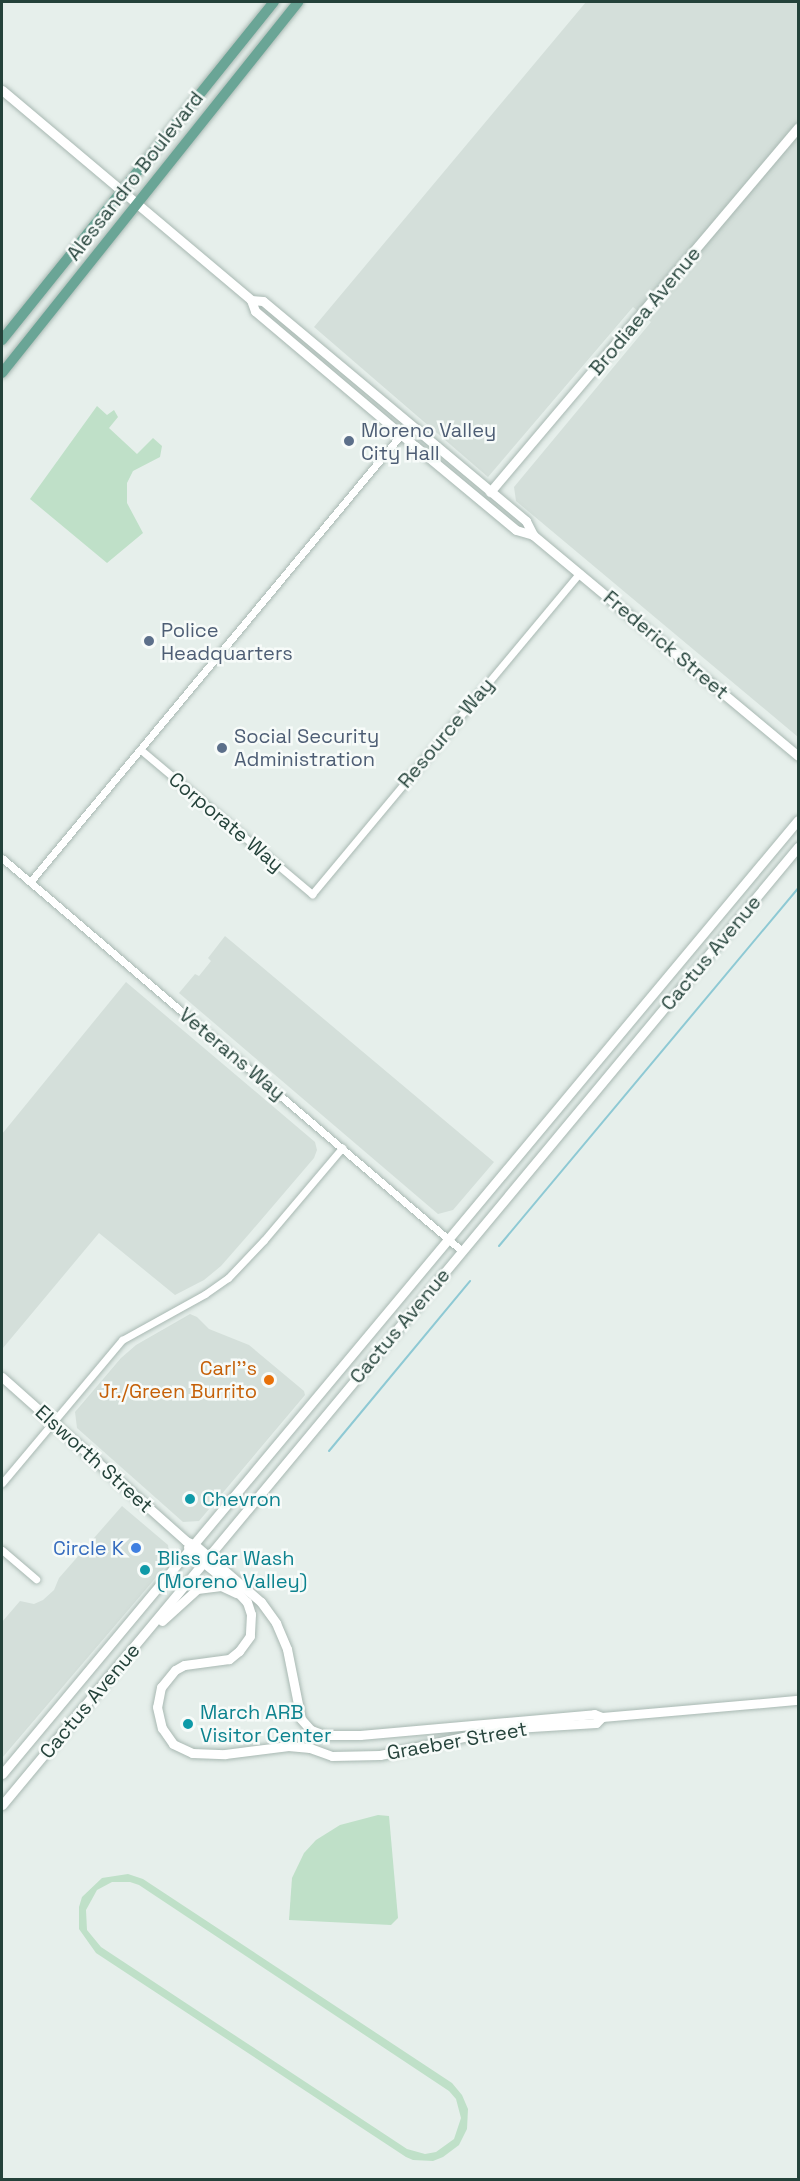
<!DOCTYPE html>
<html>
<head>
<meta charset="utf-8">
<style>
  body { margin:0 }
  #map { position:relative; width:800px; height:2181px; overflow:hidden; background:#e6efeb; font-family:"Space Grotesk",sans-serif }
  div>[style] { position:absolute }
  .built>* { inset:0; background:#d4dfda }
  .green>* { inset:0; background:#bfe0c8 }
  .stream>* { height:2px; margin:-1px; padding:0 1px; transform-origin:1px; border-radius:1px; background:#8ec9d4 }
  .roads { filter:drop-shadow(0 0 2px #a8b8b2) drop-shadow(0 0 2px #a8b8b2) }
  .street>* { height:7px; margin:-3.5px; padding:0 3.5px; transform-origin:3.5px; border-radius:3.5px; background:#fff }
  .secondary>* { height:9px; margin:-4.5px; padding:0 4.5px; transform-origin:4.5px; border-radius:4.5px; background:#fff }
  .primary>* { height:10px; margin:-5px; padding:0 5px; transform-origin:5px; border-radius:5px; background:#6aa596 }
  .dots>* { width:16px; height:16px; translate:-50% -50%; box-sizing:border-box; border:3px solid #f7fbf9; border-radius:50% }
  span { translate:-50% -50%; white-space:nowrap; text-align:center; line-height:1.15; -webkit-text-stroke:5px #f7fbf9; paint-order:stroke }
  .street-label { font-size:20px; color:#24423a }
  .service-label { font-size:20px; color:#4e5e75 }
  .left { translate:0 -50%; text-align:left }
  .food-label { font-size:20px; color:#c56008 }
  .right { translate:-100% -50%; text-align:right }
  .culture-label { font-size:20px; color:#0d838f }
  .shop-label { font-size:20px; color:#366cbe }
  .frame { position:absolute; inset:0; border:3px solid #24423a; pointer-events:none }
</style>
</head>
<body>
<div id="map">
  <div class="built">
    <i style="clip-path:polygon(586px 2px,798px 2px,798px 737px,516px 501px,514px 487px,651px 322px,633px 307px,488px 477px,314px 327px)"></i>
    <i style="clip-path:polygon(225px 936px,494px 1162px,453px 1210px,438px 1214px,179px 993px,195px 974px,199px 976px,211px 961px,208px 958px)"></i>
    <i style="clip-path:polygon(126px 982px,315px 1142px,317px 1150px,314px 1158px,249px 1234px,221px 1266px,204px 1280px,175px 1295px,99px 1233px,3px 1348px,2px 1134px)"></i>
    <i style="clip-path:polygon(190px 1314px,197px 1317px,209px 1329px,249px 1345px,304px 1391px,305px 1395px,199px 1521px,183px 1522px,77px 1428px,75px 1412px,121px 1358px,136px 1345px)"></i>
    <i style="clip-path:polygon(122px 1506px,168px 1545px,170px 1561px,2px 1758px,2px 1622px,20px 1601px,34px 1604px,43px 1600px,54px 1590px,59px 1578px)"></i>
  </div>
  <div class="green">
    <i style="clip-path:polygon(97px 406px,107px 415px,114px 410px,118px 417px,109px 428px,137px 454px,153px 438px,162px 446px,160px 457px,133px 471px,127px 483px,127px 503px,143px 533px,107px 563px,30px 499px)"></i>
    <i style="clip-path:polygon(378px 1815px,389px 1816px,398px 1918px,391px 1925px,289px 1920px,292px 1878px,304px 1853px,316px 1840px,340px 1825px)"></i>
    <i style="clip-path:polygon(evenodd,128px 1874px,143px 1879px,452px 2083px,462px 2095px,468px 2109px,467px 2129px,459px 2145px,443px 2157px,433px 2161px,413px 2160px,406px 2157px,96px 1953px,79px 1929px,79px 1907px,82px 1897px,102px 1878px,128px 1874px,112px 1882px,130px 1882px,139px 1885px,449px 2091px,456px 2099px,461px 2118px,454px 2139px,436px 2152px,425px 2154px,407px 2149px,101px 1947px,87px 1930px,86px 1910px,97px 1890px,112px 1882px)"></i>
  </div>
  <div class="stream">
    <i style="left:499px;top:1246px;width:466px;rotate:-50.1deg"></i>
    <i style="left:329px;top:1451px;width:221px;rotate:-50.3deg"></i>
  </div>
  <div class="roads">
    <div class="street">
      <i style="left:141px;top:750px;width:224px;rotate:40.1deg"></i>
      <i style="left:312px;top:894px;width:418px;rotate:-50.2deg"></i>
      <i style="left:2px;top:858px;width:605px;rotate:40.51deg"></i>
      <i style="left:30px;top:882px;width:594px;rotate:-50.33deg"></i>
      <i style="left:2px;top:1483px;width:187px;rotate:-50deg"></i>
      <i style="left:122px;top:1340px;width:95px;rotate:-29deg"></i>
      <i style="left:205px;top:1294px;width:28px;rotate:-35deg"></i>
      <i style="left:228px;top:1278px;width:52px;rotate:-46.5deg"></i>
      <i style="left:264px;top:1240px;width:121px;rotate:-49.7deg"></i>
      <i style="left:2px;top:1550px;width:45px;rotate:40.5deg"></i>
    </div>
    <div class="secondary">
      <i style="left:2px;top:90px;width:326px;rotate:40.1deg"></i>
      <i style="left:251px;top:300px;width:12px;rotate:70deg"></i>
      <i style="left:255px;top:311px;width:209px;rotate:40.2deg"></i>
      <i style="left:415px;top:446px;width:131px;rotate:39.7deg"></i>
      <i style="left:516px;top:530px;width:18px;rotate:16deg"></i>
      <i style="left:533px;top:535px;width:345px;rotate:39.8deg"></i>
      <i style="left:251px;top:300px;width:12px;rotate:5deg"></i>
      <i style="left:263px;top:301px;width:343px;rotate:39.9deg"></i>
      <i style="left:526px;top:521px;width:16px;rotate:63deg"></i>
      <i style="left:490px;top:492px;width:477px;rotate:-49.8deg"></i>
      <i style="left:2px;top:1377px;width:246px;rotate:41.7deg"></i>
      <i style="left:186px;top:1541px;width:10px;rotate:24deg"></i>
      <i style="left:195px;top:1545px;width:87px;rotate:40.8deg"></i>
      <i style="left:261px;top:1602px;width:26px;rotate:54deg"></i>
      <i style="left:276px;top:1623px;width:28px;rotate:67deg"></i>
      <i style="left:287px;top:1649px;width:71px;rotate:78.7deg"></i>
      <i style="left:301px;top:1719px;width:15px;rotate:48deg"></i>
      <i style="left:311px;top:1730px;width:15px;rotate:20deg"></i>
      <i style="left:325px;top:1735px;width:35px"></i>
      <i style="left:360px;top:1735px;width:235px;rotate:-5.1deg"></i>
      <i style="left:594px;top:1714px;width:9px;rotate:21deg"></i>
      <i style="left:602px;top:1717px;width:197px;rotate:-5deg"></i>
      <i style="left:188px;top:1547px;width:4px;rotate:76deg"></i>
      <i style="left:189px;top:1551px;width:51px;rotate:38.7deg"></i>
      <i style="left:229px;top:1583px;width:26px;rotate:47deg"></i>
      <i style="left:247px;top:1602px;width:13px;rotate:72deg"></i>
      <i style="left:251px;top:1614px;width:22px;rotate:93deg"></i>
      <i style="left:250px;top:1636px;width:19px;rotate:126deg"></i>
      <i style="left:239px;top:1651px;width:13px;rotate:141deg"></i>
      <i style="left:229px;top:1659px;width:45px;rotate:172.4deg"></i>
      <i style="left:184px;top:1665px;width:10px;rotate:151deg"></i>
      <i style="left:175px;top:1670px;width:22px;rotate:129deg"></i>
      <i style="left:161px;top:1687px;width:20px;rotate:101deg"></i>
      <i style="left:157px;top:1707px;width:22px;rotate:77deg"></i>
      <i style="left:162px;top:1728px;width:19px;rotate:55deg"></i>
      <i style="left:173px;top:1744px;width:21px;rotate:25deg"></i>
      <i style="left:192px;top:1753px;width:33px;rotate:2deg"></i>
      <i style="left:225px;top:1754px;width:64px;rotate:-7.2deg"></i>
      <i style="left:288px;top:1746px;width:22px;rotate:5deg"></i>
      <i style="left:310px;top:1748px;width:23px;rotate:20deg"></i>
      <i style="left:332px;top:1756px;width:48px;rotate:-1.2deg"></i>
      <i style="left:380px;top:1755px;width:123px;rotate:-12.2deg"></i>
      <i style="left:500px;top:1729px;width:96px;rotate:-3.6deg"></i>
      <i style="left:596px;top:1723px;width:8px;rotate:-45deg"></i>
      <i style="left:162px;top:1621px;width:47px;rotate:-42.4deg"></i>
      <i style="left:197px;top:1589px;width:24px;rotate:-7deg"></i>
      <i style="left:221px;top:1586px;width:17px;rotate:25deg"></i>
      <i style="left:2px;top:1774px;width:1242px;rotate:-50.16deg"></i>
      <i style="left:2px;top:1805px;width:1246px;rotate:-50.28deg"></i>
    </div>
    <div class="primary">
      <i style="left:2px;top:340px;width:434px;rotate:-51.2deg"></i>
      <i style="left:2px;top:373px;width:475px;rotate:-51.4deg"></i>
    </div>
  </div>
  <div class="dots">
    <i style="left:349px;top:441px;background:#5c6f8a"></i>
    <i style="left:149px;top:641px;background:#5c6f8a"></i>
    <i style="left:222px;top:748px;background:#5c6f8a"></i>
    <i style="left:269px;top:1380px;background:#e8710a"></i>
    <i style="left:190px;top:1499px;background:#0f9aa8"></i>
    <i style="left:136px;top:1548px;background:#3f7fe0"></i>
    <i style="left:145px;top:1570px;background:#0f9aa8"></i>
    <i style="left:188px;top:1724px;background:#0f9aa8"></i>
  </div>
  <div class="street-label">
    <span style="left:135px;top:176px;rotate:-52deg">Alessandro Boulevard</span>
    <span style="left:645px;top:311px;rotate:-50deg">Brodiaea Avenue</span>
    <span style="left:666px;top:645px;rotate:40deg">Frederick Street</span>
    <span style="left:446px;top:733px;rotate:-50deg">Resource Way</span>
    <span style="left:226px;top:822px;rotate:40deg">Corporate Way</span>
    <span style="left:711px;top:953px;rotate:-50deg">Cactus Avenue</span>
    <span style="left:232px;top:1054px;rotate:40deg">Veterans Way</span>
    <span style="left:400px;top:1326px;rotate:-50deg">Cactus Avenue</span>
    <span style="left:94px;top:1459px;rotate:42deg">Elsworth Street</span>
    <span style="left:90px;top:1701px;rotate:-50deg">Cactus Avenue</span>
    <span style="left:457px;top:1741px;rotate:-10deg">Graeber Street</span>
  </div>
  <div class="service-label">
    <span class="left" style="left:361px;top:442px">Moreno Valley<br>City Hall</span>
    <span class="left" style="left:161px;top:642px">Police<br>Headquarters</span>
    <span class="left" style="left:234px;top:748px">Social Security<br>Administration</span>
  </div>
  <div class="food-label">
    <span class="right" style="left:257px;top:1380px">Carl''s<br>Jr./Green Burrito</span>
  </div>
  <div class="culture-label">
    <span class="left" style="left:202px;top:1499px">Chevron</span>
    <span class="left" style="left:157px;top:1570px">Bliss Car Wash<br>(Moreno Valley)</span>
    <span class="left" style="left:200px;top:1724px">March ARB<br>Visitor Center</span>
  </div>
  <div class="shop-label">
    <span class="right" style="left:124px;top:1548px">Circle K</span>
  </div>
  <div class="frame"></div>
</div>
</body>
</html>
